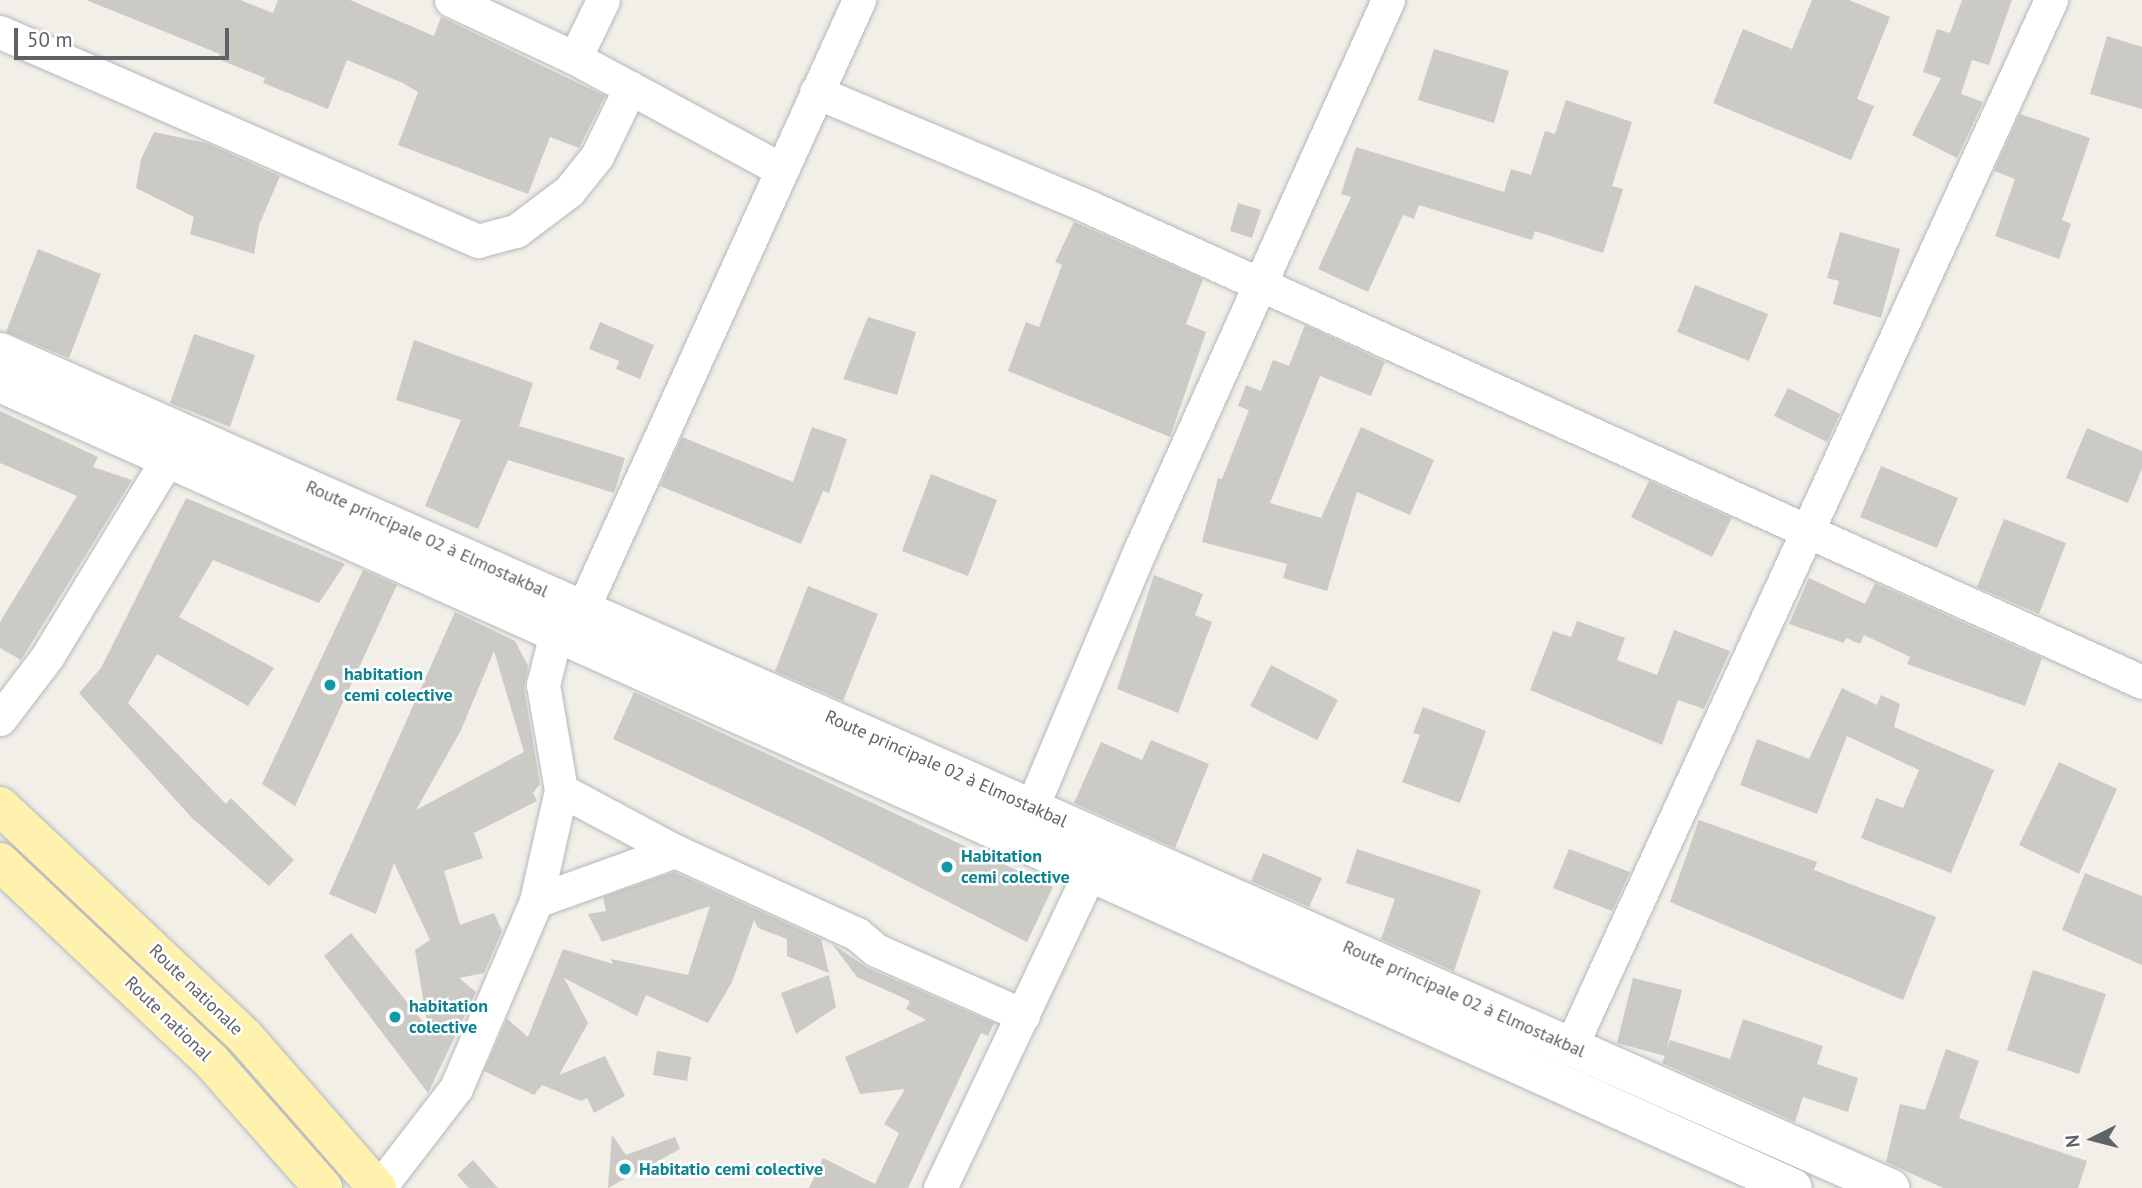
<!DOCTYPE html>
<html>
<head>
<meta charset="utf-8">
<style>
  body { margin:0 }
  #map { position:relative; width:2142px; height:1188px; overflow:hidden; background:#f1efe8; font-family:"PT Sans",sans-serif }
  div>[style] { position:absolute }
  .building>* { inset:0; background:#cccac5 }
  .roads { filter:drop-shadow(0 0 2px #b5b8bc) drop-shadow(0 0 2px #b5b8bc) }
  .street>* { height:33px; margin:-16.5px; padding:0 16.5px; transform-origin:16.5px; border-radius:16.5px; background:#fff }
  .secondary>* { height:38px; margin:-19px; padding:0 19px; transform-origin:19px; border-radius:19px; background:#fff }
  .primary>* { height:38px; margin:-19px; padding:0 19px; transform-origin:19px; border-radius:19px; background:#fff2af }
  .dots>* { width:19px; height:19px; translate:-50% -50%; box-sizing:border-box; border:4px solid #fff; border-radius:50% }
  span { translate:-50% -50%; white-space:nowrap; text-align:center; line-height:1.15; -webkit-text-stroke:5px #fff; paint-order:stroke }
  .street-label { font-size:18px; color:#5f6368 }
  .culture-label { font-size:18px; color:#0d838f; font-weight:700 }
  .left { translate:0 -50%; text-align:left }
  .north { position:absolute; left:2058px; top:1104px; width:70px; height:70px; -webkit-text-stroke:5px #fff; paint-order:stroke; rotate:264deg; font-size:19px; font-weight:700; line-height:28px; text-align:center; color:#5f6368 }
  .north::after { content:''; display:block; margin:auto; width:24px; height:32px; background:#5f6368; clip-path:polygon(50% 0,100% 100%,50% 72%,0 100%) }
  .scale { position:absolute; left:14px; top:28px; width:215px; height:32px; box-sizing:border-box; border:4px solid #5f6368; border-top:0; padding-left:9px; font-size:21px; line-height:24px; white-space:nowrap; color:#5f6368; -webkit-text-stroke:5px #fff; paint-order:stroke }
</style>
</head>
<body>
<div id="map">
  <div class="building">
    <i style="clip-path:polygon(86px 0,240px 0,273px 13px,278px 0,350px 0,434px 36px,441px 17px,605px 96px,579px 148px,550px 137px,528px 194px,398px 145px,418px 92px,403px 83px,347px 60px,328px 109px,263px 83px,265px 78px,218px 59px,220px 54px)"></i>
    <i style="clip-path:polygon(1812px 0,1849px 0,1890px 17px,1857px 99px,1874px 106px,1851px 160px,1713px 103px,1743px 29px,1792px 49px)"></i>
    <i style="clip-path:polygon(1962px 0,2012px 0,1989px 65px,1972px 60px,1961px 94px,1983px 102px,1957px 158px,1912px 135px,1941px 78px,1923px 72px,1937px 29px,1950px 33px)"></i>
    <i style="clip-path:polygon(2107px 36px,2142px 47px,2142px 109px,2090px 94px)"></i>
    <i style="clip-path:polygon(1434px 49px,1509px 71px,1494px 123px,1418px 100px)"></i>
    <i style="clip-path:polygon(1566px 100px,1632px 122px,1612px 186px,1623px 189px,1603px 253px,1535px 231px,1532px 240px,1419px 205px,1414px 219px,1403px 215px,1368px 292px,1318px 269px,1351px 197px,1341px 194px,1356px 147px,1504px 192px,1511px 169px,1531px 175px,1545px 131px,1555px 134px)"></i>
    <i style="clip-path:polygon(2020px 114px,2090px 138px,2062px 220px,2071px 224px,2059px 259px,1995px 236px,2015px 179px,1994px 171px)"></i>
    <i style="clip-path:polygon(154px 132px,206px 143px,280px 176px,259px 225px,254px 254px,190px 234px,194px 217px,136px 188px,141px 159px)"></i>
    <i style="clip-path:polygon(1238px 203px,1261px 210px,1252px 238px,1230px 231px)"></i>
    <i style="clip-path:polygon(1074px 222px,1203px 279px,1186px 324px,1206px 332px,1170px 437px,1008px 371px,1026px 322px,1039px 327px,1062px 265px,1055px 262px)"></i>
    <i style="clip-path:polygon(1840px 232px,1900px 249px,1881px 318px,1833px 304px,1839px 281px,1827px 278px)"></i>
    <i style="clip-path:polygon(38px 249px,101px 274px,69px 358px,6px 332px)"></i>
    <i style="clip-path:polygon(1695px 285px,1768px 314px,1749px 361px,1677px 332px)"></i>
    <i style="clip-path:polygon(868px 317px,916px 332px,897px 395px,843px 379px)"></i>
    <i style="clip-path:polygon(600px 322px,654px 345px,640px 379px,616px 369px,619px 361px,589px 349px)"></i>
    <i style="clip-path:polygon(1305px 325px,1385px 362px,1371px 396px,1320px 376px,1270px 503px,1321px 518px,1361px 427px,1434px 460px,1410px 515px,1357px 492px,1327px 591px,1283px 578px,1287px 564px,1202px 542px,1218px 478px,1222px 479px,1249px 410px,1238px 406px,1246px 385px,1261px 391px,1273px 360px,1289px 366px)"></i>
    <i style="clip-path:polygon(194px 334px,255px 355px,230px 427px,170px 403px)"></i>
    <i style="clip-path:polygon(414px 340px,533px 383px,519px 426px,625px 458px,614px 493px,508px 460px,478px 529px,425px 506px,461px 420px,396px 400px)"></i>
    <i style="clip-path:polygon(1788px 388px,1840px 414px,1827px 442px,1774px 416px)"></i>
    <i style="clip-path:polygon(0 411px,98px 457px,93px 467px,132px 480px,21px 660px,0 648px,0 622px,77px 496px,0 463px)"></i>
    <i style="clip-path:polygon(812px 427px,847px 439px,829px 493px,823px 491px,801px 544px,660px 486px,682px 437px,793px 482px)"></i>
    <i style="clip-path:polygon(2087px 428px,2142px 451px,2142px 468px,2128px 503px,2066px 478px)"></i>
    <i style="clip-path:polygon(1881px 466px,1958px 498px,1937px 548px,1860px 517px)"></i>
    <i style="clip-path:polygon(931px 474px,997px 500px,968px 576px,902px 551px)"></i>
    <i style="clip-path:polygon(1649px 481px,1732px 518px,1712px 557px,1631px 517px)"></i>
    <i style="clip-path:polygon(186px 498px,345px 564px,319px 603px,213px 560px,179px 617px,274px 668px,248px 706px,157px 654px,128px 703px,226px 804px,231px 798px,294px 860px,269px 886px,192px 818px,79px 693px,101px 668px)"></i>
    <i style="clip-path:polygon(2004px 519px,2066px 543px,2039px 614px,1977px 587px)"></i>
    <i style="clip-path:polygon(363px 570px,397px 585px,295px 806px,262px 784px)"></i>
    <i style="clip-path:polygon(1154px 575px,1203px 594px,1195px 615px,1212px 622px,1178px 713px,1117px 689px)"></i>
    <i style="clip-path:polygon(1809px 578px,1865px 604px,1875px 583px,2042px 658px,2025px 706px,1907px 664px,1910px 657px,1864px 635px,1860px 644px,1846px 638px,1844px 643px,1789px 624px)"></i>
    <i style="clip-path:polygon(808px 586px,878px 614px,843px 701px,775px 671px)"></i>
    <i style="clip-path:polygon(evenodd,455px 612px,515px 641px,528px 666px,524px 688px,540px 784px,533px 793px,537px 801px,474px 833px,483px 858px,444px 871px,460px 925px,494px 913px,502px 931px,484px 973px,459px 978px,476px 992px,428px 1093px,324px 956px,351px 933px,428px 1028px,415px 950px,430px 940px,394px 863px,376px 914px,329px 894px,455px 612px,494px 651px,524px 752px,416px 810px,461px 730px,494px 651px)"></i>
    <i style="clip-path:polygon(1577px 621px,1625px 638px,1617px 660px,1657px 675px,1674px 630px,1730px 651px,1704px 709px,1678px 700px,1662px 745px,1530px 690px,1553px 631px,1571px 637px)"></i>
    <i style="clip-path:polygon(1271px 665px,1338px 700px,1317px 740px,1250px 706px)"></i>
    <i style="clip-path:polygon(1842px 688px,1877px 705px,1881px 695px,1900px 704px,1894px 727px,1994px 770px,1951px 873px,1861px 838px,1876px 798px,1903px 808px,1919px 770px,1847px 736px,1817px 814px,1740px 785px,1757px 739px,1809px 759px)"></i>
    <i style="clip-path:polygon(634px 692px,1053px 887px,1027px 942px,806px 829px,613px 739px)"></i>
    <i style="clip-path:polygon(1423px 707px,1486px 731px,1460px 803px,1402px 782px,1420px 735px,1413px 733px)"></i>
    <i style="clip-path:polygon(1151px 740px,1209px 764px,1175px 848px,1074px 803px,1101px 742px,1142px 760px)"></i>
    <i style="clip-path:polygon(2059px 762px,2117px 789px,2079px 874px,2019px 845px)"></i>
    <i style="clip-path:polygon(1699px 820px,1817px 862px,1814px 870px,1936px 917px,1903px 1000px,1670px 902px)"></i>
    <i style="clip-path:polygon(1357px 849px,1481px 890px,1454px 971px,1381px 939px,1395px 899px,1346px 883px)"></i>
    <i style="clip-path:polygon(1569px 849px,1630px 872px,1612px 911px,1553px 888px)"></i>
    <i style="clip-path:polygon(1263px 853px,1322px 878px,1309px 907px,1251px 881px)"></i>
    <i style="clip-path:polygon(674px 872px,821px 939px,829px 973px,787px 956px,787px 939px,758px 928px,754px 920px,732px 982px,708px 1023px,646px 995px,637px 1016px,564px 978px,588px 1023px,559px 1075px,605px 1056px,625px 1096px,594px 1113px,587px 1098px,581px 1101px,542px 1085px,534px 1095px,484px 1071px,507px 1019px,528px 1037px,563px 949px,613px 964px,611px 959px,688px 975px,710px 906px,602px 942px,588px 914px,606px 911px,603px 897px)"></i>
    <i style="clip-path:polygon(2085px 873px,2142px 896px,2142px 965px,2062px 930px)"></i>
    <i style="clip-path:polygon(832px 944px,868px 968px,994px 1023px,988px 1036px,981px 1033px,908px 1188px,809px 1188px,823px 1158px,875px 1184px,899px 1133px,884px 1124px,905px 1089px,860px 1094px,845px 1057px,926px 1020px,906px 1009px,910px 1001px,857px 977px)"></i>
    <i style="clip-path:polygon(2033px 970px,2106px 994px,2079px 1074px,2007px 1050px)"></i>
    <i style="clip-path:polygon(829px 975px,836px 1007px,796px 1034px,781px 993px)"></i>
    <i style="clip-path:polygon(1633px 978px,1682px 990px,1666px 1051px,1670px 1040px,1730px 1059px,1743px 1019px,1823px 1046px,1817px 1064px,1858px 1078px,1848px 1112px,1803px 1097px,1795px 1122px,1662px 1063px,1665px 1056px,1617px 1043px)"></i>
    <i style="clip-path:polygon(1946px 1049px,1979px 1061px,1959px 1118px,2087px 1161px,2078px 1188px,1943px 1188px,1886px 1162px,1900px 1104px,1925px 1110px)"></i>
    <i style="clip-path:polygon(657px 1051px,691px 1057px,687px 1081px,653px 1075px)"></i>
    <i style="clip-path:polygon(612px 1135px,626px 1155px,675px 1137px,680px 1149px,608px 1188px)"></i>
    <i style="clip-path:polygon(473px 1160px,498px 1188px,469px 1188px,457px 1175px)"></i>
  </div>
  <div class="roads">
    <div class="street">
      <i style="left:451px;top:0;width:137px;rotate:25.1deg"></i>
      <i style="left:575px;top:58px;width:235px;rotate:28.4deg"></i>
      <i style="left:0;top:32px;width:522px;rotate:23.62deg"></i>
      <i style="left:478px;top:241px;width:39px;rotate:-15deg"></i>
      <i style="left:516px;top:231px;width:66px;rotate:-37deg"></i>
      <i style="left:569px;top:191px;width:45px;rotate:-51.3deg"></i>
      <i style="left:597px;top:156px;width:76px;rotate:-64.1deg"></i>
      <i style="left:575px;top:58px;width:64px;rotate:-64.2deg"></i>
      <i style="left:816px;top:92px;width:296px;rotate:22.8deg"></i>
      <i style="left:1089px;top:207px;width:1155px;rotate:24.28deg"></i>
      <i style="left:583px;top:608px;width:668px;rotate:-65.58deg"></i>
      <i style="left:0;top:719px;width:78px;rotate:-52.8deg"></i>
      <i style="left:47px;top:657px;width:233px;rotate:-58.7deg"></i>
      <i style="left:561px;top:790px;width:129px;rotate:28.2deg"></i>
      <i style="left:675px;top:851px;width:200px;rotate:24.5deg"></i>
      <i style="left:857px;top:934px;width:25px;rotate:40deg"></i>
      <i style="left:876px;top:950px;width:161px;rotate:23.9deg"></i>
      <i style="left:1032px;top:807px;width:281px;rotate:-67.2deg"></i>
      <i style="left:1141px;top:548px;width:601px;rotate:-65.74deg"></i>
      <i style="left:536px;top:901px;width:148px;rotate:-19.8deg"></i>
      <i style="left:1571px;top:1046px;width:1151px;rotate:-65.35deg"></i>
      <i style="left:379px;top:1188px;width:126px;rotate:-52.4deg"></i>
      <i style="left:456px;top:1088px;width:203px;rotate:-66.8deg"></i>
      <i style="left:536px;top:901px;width:114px;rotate:-77.3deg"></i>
      <i style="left:561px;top:790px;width:107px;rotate:-99.7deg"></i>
      <i style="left:543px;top:685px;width:54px;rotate:-76deg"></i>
      <i style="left:940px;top:1188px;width:350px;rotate:-64.6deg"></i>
    </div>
    <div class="secondary">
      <i style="left:0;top:352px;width:2067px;rotate:23.86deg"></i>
      <i style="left:0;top:383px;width:1965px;rotate:24.18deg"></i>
    </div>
    <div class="primary">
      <i style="left:0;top:806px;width:337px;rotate:43.3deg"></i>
      <i style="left:245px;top:1037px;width:201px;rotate:48.8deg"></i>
      <i style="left:0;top:862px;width:291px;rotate:43.3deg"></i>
      <i style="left:212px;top:1062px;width:168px;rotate:48.6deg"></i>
    </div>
  </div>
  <div class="dots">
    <i style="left:330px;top:685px;background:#0f9aa8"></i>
    <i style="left:947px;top:867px;background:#0f9aa8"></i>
    <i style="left:395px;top:1017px;background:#0f9aa8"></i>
    <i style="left:625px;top:1169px;background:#0f9aa8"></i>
  </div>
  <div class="street-label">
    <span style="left:427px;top:539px;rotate:24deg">Route principale 02 à Elmostakbal</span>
    <span style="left:946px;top:769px;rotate:24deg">Route principale 02 à Elmostakbal</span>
    <span style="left:196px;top:990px;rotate:44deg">Route nationale</span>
    <span style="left:1464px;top:999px;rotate:24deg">Route principale 02 à Elmostakbal</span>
    <span style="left:168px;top:1019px;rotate:44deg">Route national</span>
  </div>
  <div class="culture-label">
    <span class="left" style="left:344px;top:685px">habitation<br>cemi colective</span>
    <span class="left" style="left:961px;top:867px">Habitation<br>cemi colective</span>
    <span class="left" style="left:409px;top:1017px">habitation<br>colective</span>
    <span class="left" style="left:639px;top:1169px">Habitatio cemi colective</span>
  </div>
  <div class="north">N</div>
  <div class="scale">50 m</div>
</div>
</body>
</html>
